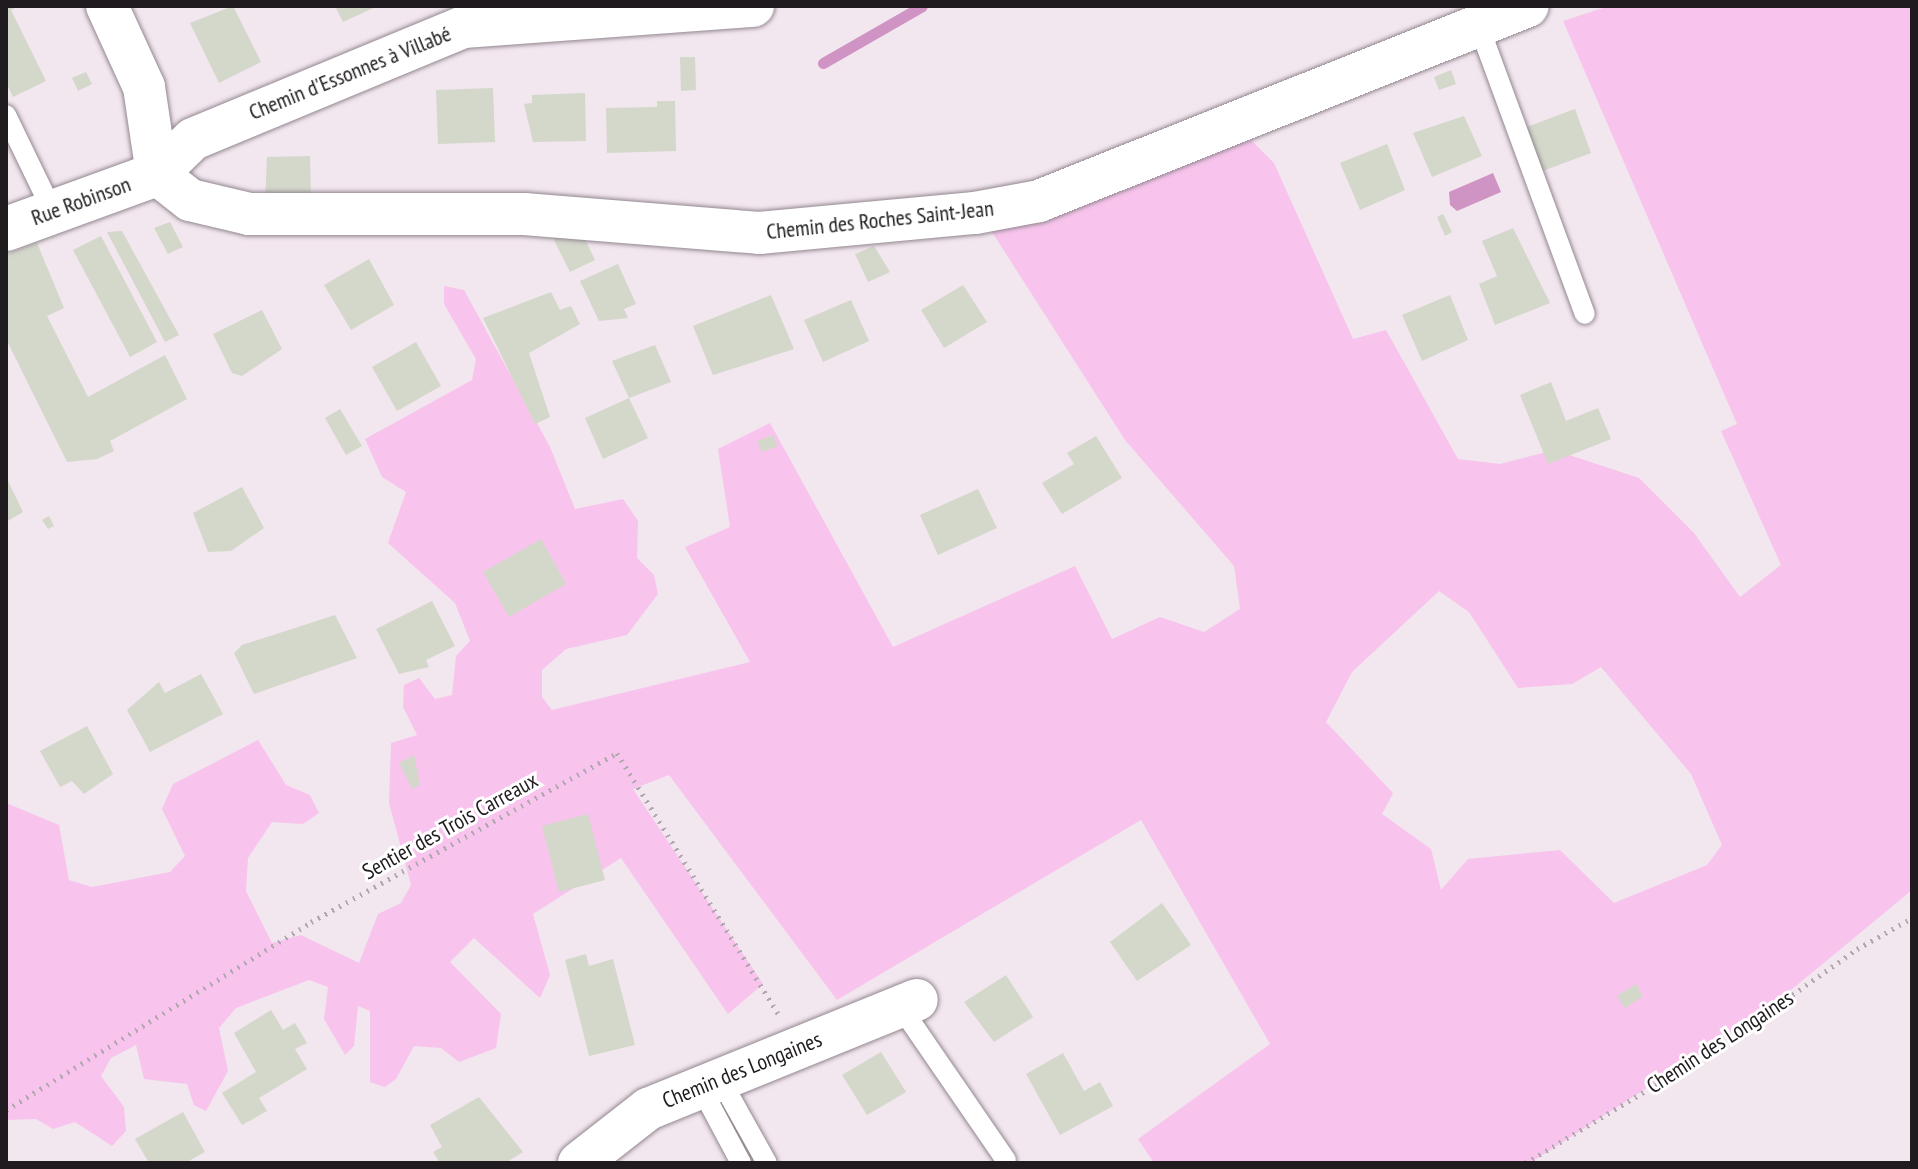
<!DOCTYPE html>
<html>
<head>
<meta charset="utf-8">
<style>
  body { margin:0 }
  #map { position:relative; width:1918px; height:1169px; overflow:hidden; background:#f2e6ef; font-family:"PT Sans Narrow",sans-serif }
  div>[style] { position:absolute }
  .green>* { inset:0; background:#f8c4ed }
  .water>* { inset:0; background:#cf94c3 }
  .stream>* { height:11px; margin:-5.5px; padding:0 5.5px; transform-origin:5.5px; border-radius:5.5px; background:#cf94c3 }
  .building>* { inset:0; background:#d3d8ca }
  .path>* { height:5px; margin-top:-2.5px; transform-origin:0; background:repeating-linear-gradient(90deg,#b2a9b0 0 2px,transparent 0 8px) }
  .roads { filter:drop-shadow(0 0 2px #92878f) drop-shadow(0 0 2px #92878f) }
  .lane>* { height:20px; margin:-10px; padding:0 10px; transform-origin:10px; border-radius:10px; background:#fff }
  .street>* { height:42px; margin:-21px; padding:0 21px; transform-origin:21px; border-radius:21px; background:#fff }
  .secondary>* { height:44px; margin:-22px; padding:0 22px; transform-origin:22px; border-radius:22px; background:#fff }
  span { translate:-50% -50%; white-space:nowrap; text-align:center; line-height:1.15; -webkit-text-stroke:6px #fff; paint-order:stroke }
  .street-label { font-size:22px; color:#1f1b1e }
  .frame { position:absolute; inset:0; border:8px solid #1f1b1e; pointer-events:none }
</style>
</head>
<body>
<div id="map">
  <div class="green">
    <i style="clip-path:polygon(evenodd,1609px 6px,1912px 6px,1912px 890px,1762px 1014px,1530px 1163px,1154px 1163px,1138px 1139px,1270px 1044px,1141px 820px,837px 1000px,669px 775px,633px 789px,763px 984px,728px 1014px,621px 858px,533px 914px,550px 975px,540px 998px,474px 938px,450px 962px,501px 1014px,496px 1048px,459px 1062px,441px 1048px,414px 1046px,396px 1079px,385px 1087px,370px 1082px,370px 1011px,358px 1006px,354px 1046px,345px 1055px,324px 1019px,328px 987px,309px 980px,236px 1008px,219px 1028px,228px 1071px,206px 1111px,194px 1105px,187px 1084px,144px 1079px,136px 1045px,111px 1058px,101px 1076px,124px 1107px,126px 1131px,112px 1146px,75px 1122px,53px 1129px,36px 1119px,6px 1120px,6px 803px,59px 825px,69px 880px,92px 887px,170px 872px,185px 856px,162px 809px,173px 784px,258px 740px,286px 785px,310px 795px,319px 813px,303px 824px,272px 822px,248px 858px,246px 891px,272px 943px,301px 935px,359px 963px,378px 914px,401px 903px,411px 885px,389px 803px,391px 743px,417px 735px,403px 707px,404px 685px,419px 678px,435px 699px,452px 695px,456px 656px,470px 641px,455px 603px,388px 543px,406px 492px,382px 477px,365px 439px,472px 380px,476px 359px,444px 304px,444px 286px,464px 290px,550px 447px,575px 509px,623px 499px,638px 521px,637px 558px,654px 575px,658px 594px,627px 635px,566px 649px,542px 670px,542px 697px,552px 710px,750px 662px,685px 547px,730px 527px,718px 449px,770px 423px,893px 647px,1075px 566px,1112px 639px,1160px 617px,1204px 632px,1240px 609px,1234px 566px,1125px 440px,992px 232px,1247px 136px,1274px 163px,1353px 339px,1386px 330px,1458px 459px,1500px 464px,1554px 450px,1639px 478px,1694px 533px,1740px 597px,1781px 565px,1721px 431px,1737px 424px,1563px 21px,1609px 6px,1439px 591px,1469px 612px,1518px 688px,1572px 684px,1601px 667px,1691px 774px,1722px 845px,1707px 865px,1614px 903px,1560px 850px,1468px 859px,1441px 890px,1431px 849px,1382px 814px,1393px 793px,1326px 722px,1352px 672px,1439px 591px)"></i>
  </div>
  <div class="water">
    <i style="clip-path:polygon(1493px 173px,1501px 192px,1457px 211px,1450px 205px,1449px 192px)"></i>
  </div>
  <div class="stream">
    <i style="left:823px;top:63px;width:114px;rotate:-29.9deg"></i>
  </div>
  <div class="building">
    <i style="clip-path:polygon(6px 6px,19px 6px,11px 10px,46px 81px,13px 97px,6px 82px)"></i>
    <i style="clip-path:polygon(233px 6px,261px 62px,219px 83px,190px 23px)"></i>
    <i style="clip-path:polygon(335px 6px,378px 6px,343px 22px)"></i>
    <i style="clip-path:polygon(680px 57px,695px 57px,696px 90px,681px 91px)"></i>
    <i style="clip-path:polygon(1451px 70px,1456px 84px,1439px 90px,1434px 77px)"></i>
    <i style="clip-path:polygon(86px 72px,92px 84px,78px 91px,72px 78px)"></i>
    <i style="clip-path:polygon(493px 88px,495px 142px,438px 144px,436px 90px)"></i>
    <i style="clip-path:polygon(585px 93px,586px 141px,533px 142px,524px 104px,532px 103px,532px 95px)"></i>
    <i style="clip-path:polygon(657px 101px,675px 101px,676px 151px,607px 153px,606px 108px,657px 107px)"></i>
    <i style="clip-path:polygon(1575px 109px,1591px 153px,1540px 172px,1524px 128px)"></i>
    <i style="clip-path:polygon(1464px 116px,1482px 156px,1432px 177px,1413px 133px)"></i>
    <i style="clip-path:polygon(1387px 144px,1405px 190px,1360px 210px,1340px 163px)"></i>
    <i style="clip-path:polygon(310px 156px,311px 201px,265px 203px,267px 157px)"></i>
    <i style="clip-path:polygon(1443px 214px,1452px 232px,1445px 236px,1437px 217px)"></i>
    <i style="clip-path:polygon(170px 222px,183px 247px,168px 254px,154px 228px)"></i>
    <i style="clip-path:polygon(1513px 228px,1550px 303px,1495px 325px,1479px 284px,1497px 276px,1482px 241px)"></i>
    <i style="clip-path:polygon(549px 230px,582px 233px,595px 260px,570px 272px)"></i>
    <i style="clip-path:polygon(122px 231px,179px 335px,165px 342px,107px 232px)"></i>
    <i style="clip-path:polygon(101px 236px,157px 342px,130px 357px,73px 250px)"></i>
    <i style="clip-path:polygon(37px 243px,64px 308px,47px 316px,88px 397px,165px 355px,187px 399px,110px 441px,114px 451px,97px 459px,67px 462px,6px 339px,6px 254px)"></i>
    <i style="clip-path:polygon(874px 246px,890px 272px,868px 282px,855px 254px)"></i>
    <i style="clip-path:polygon(369px 259px,394px 305px,351px 330px,324px 285px)"></i>
    <i style="clip-path:polygon(618px 264px,636px 304px,624px 309px,628px 318px,599px 321px,580px 281px)"></i>
    <i style="clip-path:polygon(963px 285px,987px 322px,944px 348px,921px 310px)"></i>
    <i style="clip-path:polygon(551px 292px,560px 310px,571px 306px,580px 324px,529px 353px,550px 417px,535px 424px,483px 318px)"></i>
    <i style="clip-path:polygon(771px 295px,794px 349px,713px 375px,693px 326px)"></i>
    <i style="clip-path:polygon(1450px 295px,1468px 340px,1422px 361px,1402px 315px)"></i>
    <i style="clip-path:polygon(851px 300px,869px 341px,823px 362px,804px 320px)"></i>
    <i style="clip-path:polygon(262px 310px,282px 349px,242px 376px,232px 373px,213px 334px)"></i>
    <i style="clip-path:polygon(416px 342px,441px 386px,397px 411px,372px 367px)"></i>
    <i style="clip-path:polygon(655px 345px,671px 382px,629px 398px,612px 361px)"></i>
    <i style="clip-path:polygon(1551px 382px,1566px 421px,1598px 408px,1611px 439px,1548px 464px,1520px 395px)"></i>
    <i style="clip-path:polygon(629px 398px,648px 438px,603px 459px,585px 418px)"></i>
    <i style="clip-path:polygon(340px 409px,362px 446px,346px 455px,325px 418px)"></i>
    <i style="clip-path:polygon(773px 435px,778px 446px,762px 452px,757px 441px)"></i>
    <i style="clip-path:polygon(1096px 436px,1122px 478px,1062px 514px,1042px 483px,1074px 464px,1067px 453px)"></i>
    <i style="clip-path:polygon(6px 477px,23px 512px,6px 522px)"></i>
    <i style="clip-path:polygon(242px 487px,264px 528px,231px 551px,208px 552px,193px 513px)"></i>
    <i style="clip-path:polygon(978px 489px,997px 528px,938px 555px,920px 515px)"></i>
    <i style="clip-path:polygon(49px 516px,54px 526px,48px 529px,42px 520px)"></i>
    <i style="clip-path:polygon(541px 539px,566px 584px,509px 617px,483px 572px)"></i>
    <i style="clip-path:polygon(432px 601px,455px 646px,426px 660px,429px 667px,399px 674px,376px 629px)"></i>
    <i style="clip-path:polygon(335px 615px,357px 658px,254px 694px,234px 653px,242px 645px)"></i>
    <i style="clip-path:polygon(201px 674px,223px 714px,150px 752px,127px 710px,159px 682px,165px 693px)"></i>
    <i style="clip-path:polygon(87px 726px,113px 774px,84px 794px,72px 781px,60px 787px,40px 751px)"></i>
    <i style="clip-path:polygon(414px 755px,420px 785px,412px 789px,399px 763px)"></i>
    <i style="clip-path:polygon(588px 814px,605px 880px,559px 892px,542px 826px)"></i>
    <i style="clip-path:polygon(1162px 903px,1191px 945px,1137px 981px,1110px 942px)"></i>
    <i style="clip-path:polygon(586px 954px,589px 966px,613px 959px,635px 1045px,589px 1056px,565px 960px)"></i>
    <i style="clip-path:polygon(1006px 975px,1033px 1017px,994px 1042px,964px 1002px)"></i>
    <i style="clip-path:polygon(1636px 984px,1643px 996px,1625px 1008px,1617px 996px)"></i>
    <i style="clip-path:polygon(271px 1010px,283px 1030px,295px 1023px,307px 1043px,295px 1049px,307px 1069px,259px 1098px,267px 1111px,242px 1125px,222px 1093px,256px 1072px,234px 1033px)"></i>
    <i style="clip-path:polygon(881px 1052px,906px 1092px,867px 1115px,842px 1075px)"></i>
    <i style="clip-path:polygon(1063px 1053px,1084px 1091px,1100px 1082px,1113px 1106px,1060px 1135px,1026px 1074px)"></i>
    <i style="clip-path:polygon(479px 1097px,523px 1152px,505px 1163px,440px 1163px,433px 1152px,442px 1147px,430px 1125px)"></i>
    <i style="clip-path:polygon(183px 1112px,205px 1152px,185px 1163px,149px 1163px,135px 1139px)"></i>
  </div>
  <div class="path">
    <i style="left:6px;top:1110px;width:358px;rotate:-31.6deg"></i>
    <i style="left:311px;top:922px;width:350px;rotate:-28.9deg"></i>
    <i style="left:617px;top:753px;width:308px;rotate:58.3deg"></i>
    <i style="left:1525px;top:1163px;width:220px;rotate:-30.9deg"></i>
    <i style="left:1714px;top:1050px;width:175px;rotate:-35.2deg"></i>
    <i style="left:1857px;top:949px;width:63px;rotate:-29.4deg"></i>
  </div>
  <div class="roads">
    <div class="lane">
      <i style="left:1477px;top:21px;width:312px;rotate:69.8deg"></i>
      <i style="left:6px;top:115px;width:106px;rotate:64.2deg"></i>
      <i style="left:900px;top:1006px;width:187px;rotate:55.5deg"></i>
      <i style="left:720px;top:1079px;width:96px;rotate:60.8deg"></i>
      <i style="left:701px;top:1088px;width:85px;rotate:61.9deg"></i>
    </div>
    <div class="street">
      <i style="left:107px;top:6px;width:89px;rotate:65.4deg"></i>
      <i style="left:144px;top:87px;width:88px;rotate:81.5deg"></i>
      <i style="left:157px;top:174px;width:42px;rotate:38.2deg"></i>
      <i style="left:190px;top:200px;width:61px;rotate:13.3deg"></i>
      <i style="left:249px;top:214px;width:275px"></i>
      <i style="left:524px;top:214px;width:236px;rotate:4.6deg"></i>
      <i style="left:759px;top:233px;width:217px;rotate:-5.3deg"></i>
      <i style="left:975px;top:213px;width:65px;rotate:-10.6deg"></i>
      <i style="left:1039px;top:201px;width:526px;rotate:-21.74deg"></i>
      <i style="left:157px;top:174px;width:50px;rotate:-44.2deg"></i>
      <i style="left:193px;top:139px;width:293px;rotate:-22.5deg"></i>
      <i style="left:464px;top:27px;width:290px;rotate:-4.2deg"></i>
      <i style="left:579px;top:1163px;width:88px;rotate:-38deg"></i>
      <i style="left:648px;top:1109px;width:290px;rotate:-22.1deg"></i>
    </div>
    <div class="secondary">
      <i style="left:6px;top:229px;width:161px;rotate:-20deg"></i>
    </div>
  </div>
  <div class="street-label">
    <span style="left:350px;top:73px;rotate:-22deg">Chemin d'Essonnes à Villabé</span>
    <span style="left:81px;top:201px;rotate:-20deg">Rue Robinson</span>
    <span style="left:880px;top:220px;rotate:-6deg">Chemin des Roches Saint-Jean</span>
    <span style="left:450px;top:826px;rotate:-29deg">Sentier des Trois Carreaux</span>
    <span style="left:1720px;top:1042px;rotate:-33deg">Chemin des Longaines</span>
    <span style="left:742px;top:1070px;rotate:-22deg">Chemin des Longaines</span>
  </div>
  <div class="frame"></div>
</div>
</body>
</html>
